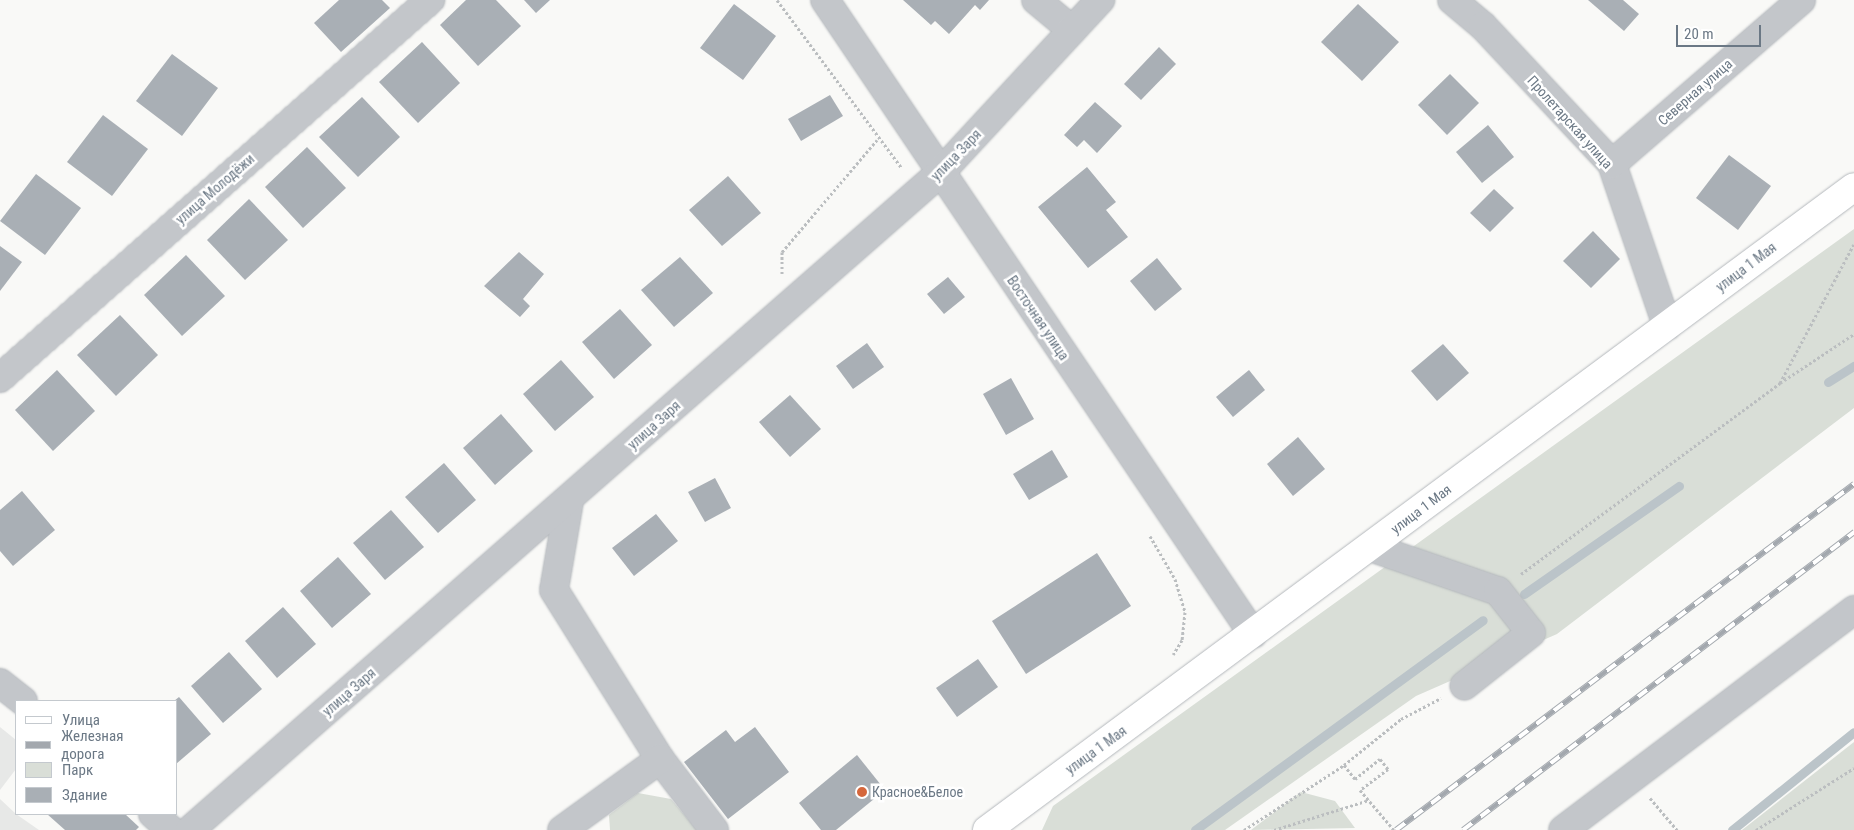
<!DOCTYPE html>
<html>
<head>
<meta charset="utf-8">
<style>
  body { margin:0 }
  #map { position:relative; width:1854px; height:830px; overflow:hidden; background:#f9f9f7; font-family:"Roboto Condensed",sans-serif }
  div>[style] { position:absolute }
  .built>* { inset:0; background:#e7e8e7 }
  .green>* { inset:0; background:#d9ded7 }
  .stream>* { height:9px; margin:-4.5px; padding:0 4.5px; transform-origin:4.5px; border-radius:4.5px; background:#bbc4c9 }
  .building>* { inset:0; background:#a9afb5 }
  .path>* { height:3px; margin-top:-1.5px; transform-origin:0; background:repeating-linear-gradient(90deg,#bbbec0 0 2.5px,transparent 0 5px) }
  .roads { filter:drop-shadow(0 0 1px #b4b8bc) drop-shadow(0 0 1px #b4b8bc) }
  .minor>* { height:28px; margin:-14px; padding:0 14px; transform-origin:14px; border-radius:14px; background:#c3c6ca }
  .major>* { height:28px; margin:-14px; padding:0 14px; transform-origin:14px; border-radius:14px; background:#fff }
  .rail>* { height:5.5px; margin-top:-2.75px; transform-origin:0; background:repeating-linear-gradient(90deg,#fff 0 11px,#a3a8ae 0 22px); box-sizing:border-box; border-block:1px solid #a3a8ae }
  .dots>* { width:14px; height:14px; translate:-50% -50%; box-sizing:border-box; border:2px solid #fff; border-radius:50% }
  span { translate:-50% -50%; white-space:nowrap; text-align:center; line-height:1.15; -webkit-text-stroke:5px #fff; paint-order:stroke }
  .street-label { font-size:14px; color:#6b7885 }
  .poi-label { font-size:14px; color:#6b7885 }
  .left { translate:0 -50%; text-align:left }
  .legend { position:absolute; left:15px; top:700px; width:162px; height:115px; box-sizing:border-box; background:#fff; border:1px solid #c4c9ce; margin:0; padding:6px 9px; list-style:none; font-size:15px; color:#6b7885 }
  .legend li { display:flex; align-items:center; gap:10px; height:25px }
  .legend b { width:25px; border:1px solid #c4c9ce }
  .scale { position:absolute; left:1676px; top:25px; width:85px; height:22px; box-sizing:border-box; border:2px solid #6b7885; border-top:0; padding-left:6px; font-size:15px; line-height:18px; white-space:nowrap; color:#6b7885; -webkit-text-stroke:4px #fff; paint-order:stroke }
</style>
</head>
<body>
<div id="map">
  <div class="built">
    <i style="clip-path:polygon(0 727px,16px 740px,16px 769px,0 790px)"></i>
    <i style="clip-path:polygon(0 799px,16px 814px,39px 830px,0 830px)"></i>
  </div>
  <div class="green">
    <i style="clip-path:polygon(1854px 229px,1854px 408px,1557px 634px,1416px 696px,1225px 830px,1042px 830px,1053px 806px)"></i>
    <i style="clip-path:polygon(1854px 742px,1854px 830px,1742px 830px)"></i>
    <i style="clip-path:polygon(1301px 792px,1335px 801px,1355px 828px,1251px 830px)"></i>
    <i style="clip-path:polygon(638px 793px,671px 799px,697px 830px,610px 830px,609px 815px)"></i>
  </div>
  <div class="stream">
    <i style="left:1828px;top:382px;width:31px;rotate:-32deg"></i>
    <i style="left:1524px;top:594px;width:189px;rotate:-34.9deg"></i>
    <i style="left:1195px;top:830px;width:356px;rotate:-36.1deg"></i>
    <i style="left:1732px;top:830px;width:156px;rotate:-38.8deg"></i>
  </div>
  <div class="building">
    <i style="clip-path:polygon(339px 0,382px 0,390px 8px,341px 52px,314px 23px)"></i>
    <i style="clip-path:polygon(466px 0,496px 0,521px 26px,478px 66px,440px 25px)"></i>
    <i style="clip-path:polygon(524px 0,550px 0,536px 13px)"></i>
    <i style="clip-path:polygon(903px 0,989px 0,980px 10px,975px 5px,949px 34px,935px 21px,931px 25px)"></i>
    <i style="clip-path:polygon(1588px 0,1623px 0,1639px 14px,1624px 31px)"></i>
    <i style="clip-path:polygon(734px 4px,776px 36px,743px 80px,700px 48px)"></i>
    <i style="clip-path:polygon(1358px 4px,1399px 42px,1362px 81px,1321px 42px)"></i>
    <i style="clip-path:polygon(422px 42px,460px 83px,418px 123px,379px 82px)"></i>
    <i style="clip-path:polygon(1159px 47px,1176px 64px,1141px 100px,1124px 84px)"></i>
    <i style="clip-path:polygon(172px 54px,218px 88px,182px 136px,136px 101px)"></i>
    <i style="clip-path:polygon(1450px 74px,1479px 103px,1447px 135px,1418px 105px)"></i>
    <i style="clip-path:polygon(830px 95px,843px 116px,801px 141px,788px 119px)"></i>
    <i style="clip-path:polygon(362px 97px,400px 137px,358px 177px,319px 137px)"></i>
    <i style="clip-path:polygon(1095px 102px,1122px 126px,1097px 153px,1084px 140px,1077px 147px,1064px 135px)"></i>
    <i style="clip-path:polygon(103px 115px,148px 149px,112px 196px,67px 162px)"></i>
    <i style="clip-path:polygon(1488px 125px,1514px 157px,1482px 183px,1456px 152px)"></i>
    <i style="clip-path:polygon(307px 147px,346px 188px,303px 228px,265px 187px)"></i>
    <i style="clip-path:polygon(1729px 155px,1771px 186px,1738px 230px,1696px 198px)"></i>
    <i style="clip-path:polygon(1087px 167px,1116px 202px,1106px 210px,1128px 237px,1088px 268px,1038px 207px)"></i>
    <i style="clip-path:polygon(36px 174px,81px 208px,45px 255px,0 221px)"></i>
    <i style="clip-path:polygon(728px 176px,761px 213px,722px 246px,689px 210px)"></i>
    <i style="clip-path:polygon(1494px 189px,1514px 208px,1490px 232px,1470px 213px)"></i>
    <i style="clip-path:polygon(249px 199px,288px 240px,245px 280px,207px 240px)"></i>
    <i style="clip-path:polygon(1593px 231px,1620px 259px,1591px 288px,1563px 261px)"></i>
    <i style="clip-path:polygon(0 246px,22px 262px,0 291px)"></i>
    <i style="clip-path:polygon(519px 252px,544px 274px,523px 299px,530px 306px,520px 317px,484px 286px)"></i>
    <i style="clip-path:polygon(186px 255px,225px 296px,182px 336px,144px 295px)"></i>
    <i style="clip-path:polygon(680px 257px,713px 293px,674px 327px,641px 290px)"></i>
    <i style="clip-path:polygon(1157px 258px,1182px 289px,1155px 311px,1130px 281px)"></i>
    <i style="clip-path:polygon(948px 277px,965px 297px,944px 314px,927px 294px)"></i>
    <i style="clip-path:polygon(620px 309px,652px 345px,614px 379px,582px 342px)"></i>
    <i style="clip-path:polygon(120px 315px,158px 355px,116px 396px,77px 355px)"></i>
    <i style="clip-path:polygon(867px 343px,884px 367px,853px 389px,836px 366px)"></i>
    <i style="clip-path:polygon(1443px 344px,1469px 373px,1437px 401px,1411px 371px)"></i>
    <i style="clip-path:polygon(561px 360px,594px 397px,555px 431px,523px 394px)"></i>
    <i style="clip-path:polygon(57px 370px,95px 411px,53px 451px,15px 410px)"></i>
    <i style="clip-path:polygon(1249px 370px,1265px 390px,1233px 417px,1216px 397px)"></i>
    <i style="clip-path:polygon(1011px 378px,1034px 419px,1006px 435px,983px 394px)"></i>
    <i style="clip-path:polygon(790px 395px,821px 429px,790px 457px,759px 422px)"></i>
    <i style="clip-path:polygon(501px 414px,533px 451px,495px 485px,463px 448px)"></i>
    <i style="clip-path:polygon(1298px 437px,1325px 469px,1293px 496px,1267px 464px)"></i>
    <i style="clip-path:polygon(1052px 450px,1068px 477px,1029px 500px,1013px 474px)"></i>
    <i style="clip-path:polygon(444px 463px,476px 500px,438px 533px,405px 497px)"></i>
    <i style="clip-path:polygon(715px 478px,731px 508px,705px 522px,688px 492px)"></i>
    <i style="clip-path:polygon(22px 491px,55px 530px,13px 566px,0 551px,0 510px)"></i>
    <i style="clip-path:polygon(391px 510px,424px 547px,385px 580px,353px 543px)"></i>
    <i style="clip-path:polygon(656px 514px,678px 541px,634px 576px,612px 548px)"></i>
    <i style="clip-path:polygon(1097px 553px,1131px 606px,1026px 674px,992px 621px)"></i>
    <i style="clip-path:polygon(338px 557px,371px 594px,332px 628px,300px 591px)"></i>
    <i style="clip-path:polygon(283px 607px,316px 644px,277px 678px,245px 641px)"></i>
    <i style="clip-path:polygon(229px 652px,262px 689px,223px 723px,191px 686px)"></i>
    <i style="clip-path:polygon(978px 659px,998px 687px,957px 717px,936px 688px)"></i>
    <i style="clip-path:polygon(179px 697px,211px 734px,176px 764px,174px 701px)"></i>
    <i style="clip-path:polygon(755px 727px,789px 772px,728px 819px,684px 762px,726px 730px,735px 742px)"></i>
    <i style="clip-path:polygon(857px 755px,885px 790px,836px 830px,821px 830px,799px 803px)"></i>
    <i style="clip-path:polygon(47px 814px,125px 814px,139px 827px,136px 830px,65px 830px)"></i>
  </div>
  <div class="path">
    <i style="left:777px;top:0;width:208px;rotate:53.4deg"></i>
    <i style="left:782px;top:274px;width:22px;rotate:-90deg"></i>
    <i style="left:782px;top:252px;width:147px;rotate:-49.7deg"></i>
    <i style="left:1780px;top:383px;width:157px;rotate:-62deg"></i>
    <i style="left:1150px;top:536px;width:50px;rotate:59.8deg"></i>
    <i style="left:1175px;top:579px;width:34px;rotate:73deg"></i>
    <i style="left:1185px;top:612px;width:28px;rotate:96deg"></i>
    <i style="left:1182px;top:640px;width:17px;rotate:121deg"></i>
    <i style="left:1521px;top:574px;width:322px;rotate:-36.4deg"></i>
    <i style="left:1780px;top:383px;width:89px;rotate:-33.5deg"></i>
    <i style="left:1344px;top:765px;width:73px;rotate:-38.9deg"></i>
    <i style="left:1401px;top:719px;width:45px;rotate:-27.7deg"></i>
    <i style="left:1650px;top:798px;width:42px;rotate:49.8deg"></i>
    <i style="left:1244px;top:830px;width:119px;rotate:-33deg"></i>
    <i style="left:1344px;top:765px;width:18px;rotate:52deg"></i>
    <i style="left:1355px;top:779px;width:32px;rotate:-39deg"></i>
    <i style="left:1380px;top:759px;width:13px;rotate:51deg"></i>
    <i style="left:1388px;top:769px;width:35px;rotate:143deg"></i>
    <i style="left:1360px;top:790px;width:52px;rotate:49.6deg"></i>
    <i style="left:1274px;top:830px;width:100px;rotate:-17.5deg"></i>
    <i style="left:1756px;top:830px;width:116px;rotate:-32.3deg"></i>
  </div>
  <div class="roads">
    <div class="minor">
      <i style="left:825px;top:0;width:765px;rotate:55.98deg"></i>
      <i style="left:1036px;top:0;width:47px;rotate:39.8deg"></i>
      <i style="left:1452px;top:0;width:40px;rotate:40deg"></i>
      <i style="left:1483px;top:26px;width:189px;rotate:46.9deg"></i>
      <i style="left:1612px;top:164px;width:171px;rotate:71.2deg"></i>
      <i style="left:1612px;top:164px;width:250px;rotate:-40.9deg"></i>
      <i style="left:0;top:378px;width:573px;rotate:-41.32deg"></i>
      <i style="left:569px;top:502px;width:89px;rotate:99.7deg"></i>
      <i style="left:554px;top:590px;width:199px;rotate:57.9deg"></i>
      <i style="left:660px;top:759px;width:89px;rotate:52.7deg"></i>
      <i style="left:1370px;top:547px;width:135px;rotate:19deg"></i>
      <i style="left:1498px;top:591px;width:53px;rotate:51.8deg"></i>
      <i style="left:1531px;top:633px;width:85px;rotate:141.7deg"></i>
      <i style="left:0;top:683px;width:29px;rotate:38deg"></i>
      <i style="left:153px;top:814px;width:24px;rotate:42deg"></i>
      <i style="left:190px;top:830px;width:997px;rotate:-41.22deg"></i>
      <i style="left:940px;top:173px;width:236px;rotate:-47.2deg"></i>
      <i style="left:562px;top:830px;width:121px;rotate:-35.9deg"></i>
      <i style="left:1563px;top:830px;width:365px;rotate:-37.1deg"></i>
    </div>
    <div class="major">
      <i style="left:987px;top:830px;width:1079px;rotate:-36.56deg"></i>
    </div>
  </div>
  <div class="rail">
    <i style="left:1396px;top:830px;width:574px;rotate:-37.07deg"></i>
    <i style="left:1463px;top:830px;width:492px;rotate:-37.3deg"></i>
  </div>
  <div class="dots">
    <i style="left:862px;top:792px;background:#d5673c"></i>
  </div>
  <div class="street-label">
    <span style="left:1695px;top:92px;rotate:-41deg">Северная улица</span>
    <span style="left:1570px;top:122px;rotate:48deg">Пролетарская улица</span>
    <span style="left:956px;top:155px;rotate:-46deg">улица Заря</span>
    <span style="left:215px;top:189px;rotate:-41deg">улица Молодёжи</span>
    <span style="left:1746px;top:267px;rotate:-37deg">улица 1 Мая</span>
    <span style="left:1038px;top:318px;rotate:56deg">Восточная улица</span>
    <span style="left:654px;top:425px;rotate:-42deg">улица Заря</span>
    <span style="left:1421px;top:509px;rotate:-37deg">улица 1 Мая</span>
    <span style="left:349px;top:692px;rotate:-41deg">улица Заря</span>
    <span style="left:1096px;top:750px;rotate:-36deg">улица 1 Мая</span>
  </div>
  <div class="poi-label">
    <span class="left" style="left:872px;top:792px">Красное&amp;Белое</span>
  </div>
  <ul class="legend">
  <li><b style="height:6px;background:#fff"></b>Улица</li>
  <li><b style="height:6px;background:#a3a8ae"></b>Железная дорога</li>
  <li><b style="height:14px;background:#d9ded7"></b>Парк</li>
  <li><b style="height:14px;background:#a9afb5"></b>Здание</li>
  </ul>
  <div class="scale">20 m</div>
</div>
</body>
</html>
